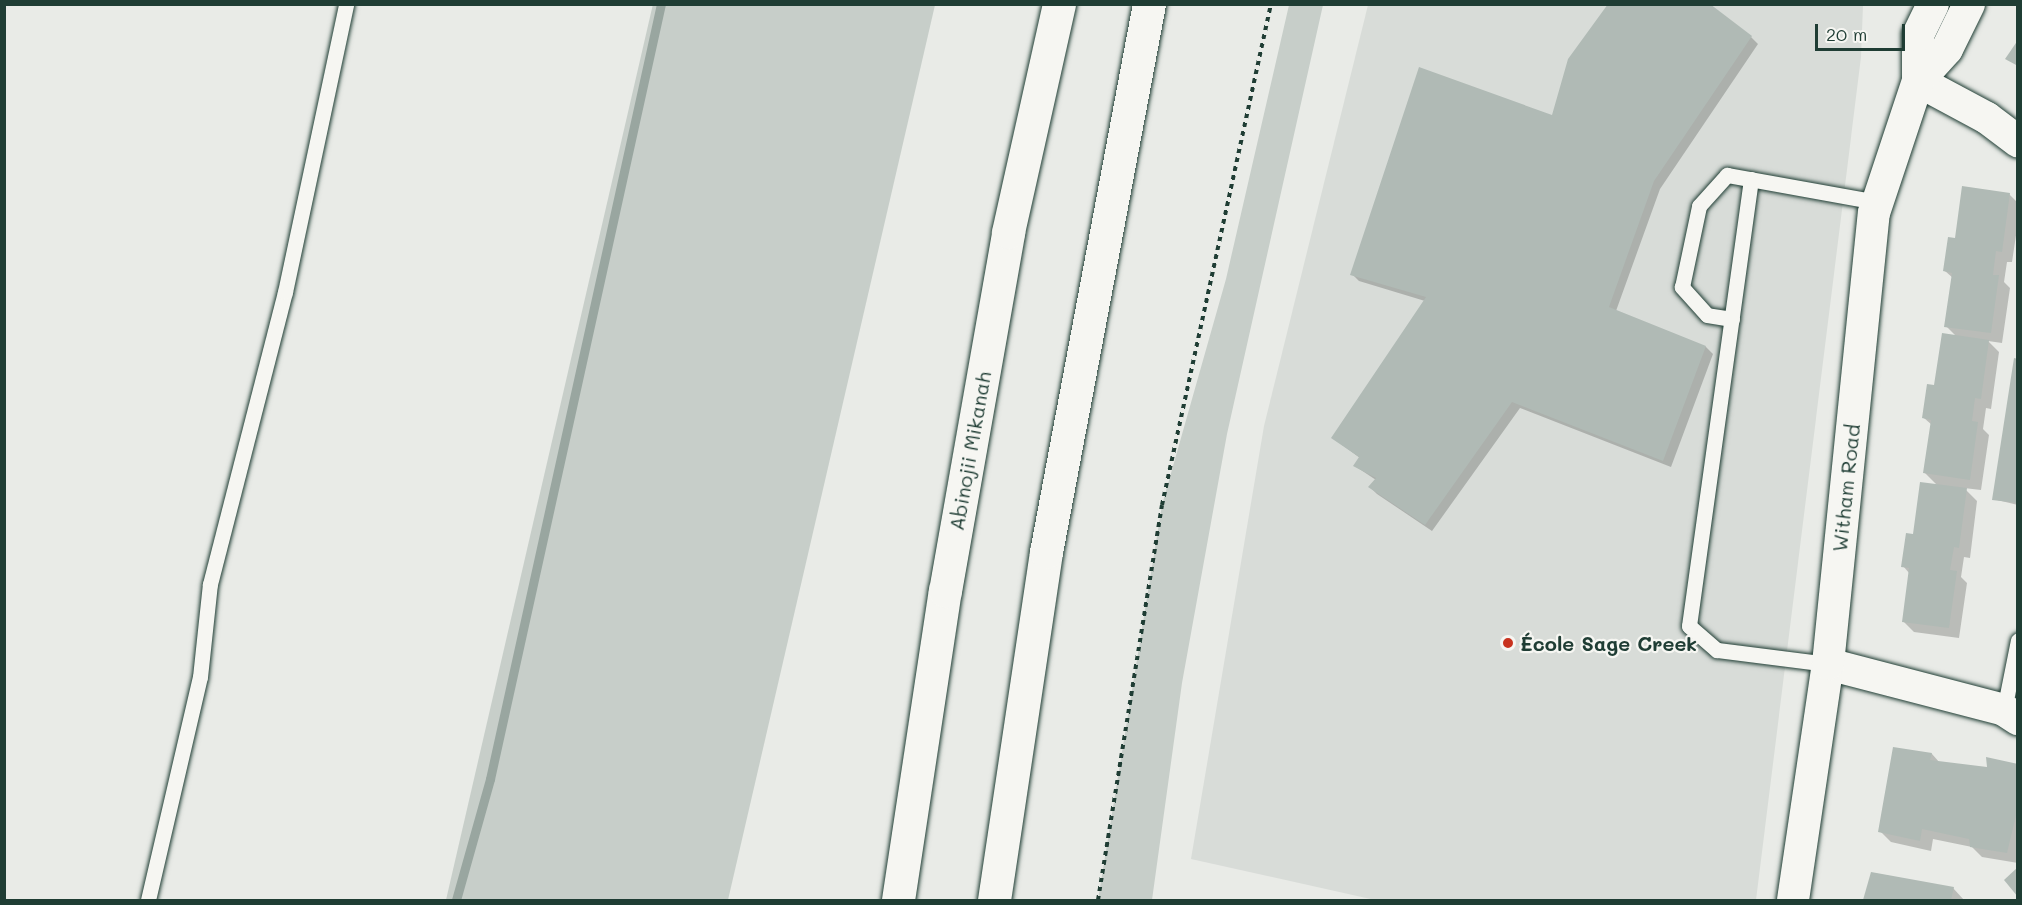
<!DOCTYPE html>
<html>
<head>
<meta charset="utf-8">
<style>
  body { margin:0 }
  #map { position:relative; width:2022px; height:905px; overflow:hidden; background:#e9ebe7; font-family:Mali,sans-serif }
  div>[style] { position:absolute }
  .built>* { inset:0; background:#d8dcd8 }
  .green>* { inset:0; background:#c7cec9 }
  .shadow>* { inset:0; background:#0003 }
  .stream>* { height:9px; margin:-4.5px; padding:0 4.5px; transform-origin:4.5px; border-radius:4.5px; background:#99a6a0 }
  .building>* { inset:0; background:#b0bab5 }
  .path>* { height:4px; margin-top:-2px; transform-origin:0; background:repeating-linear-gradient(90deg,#1f3d34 0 4.5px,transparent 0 9px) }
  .roads { filter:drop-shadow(0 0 2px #1f3d34) drop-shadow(0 0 2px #1f3d34) }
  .service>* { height:15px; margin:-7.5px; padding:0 7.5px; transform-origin:7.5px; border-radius:7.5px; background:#f6f6f2 }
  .minor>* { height:32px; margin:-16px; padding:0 16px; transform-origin:16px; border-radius:16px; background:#f6f6f2 }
  .tertiary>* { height:33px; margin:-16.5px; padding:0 16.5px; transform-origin:16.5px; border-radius:16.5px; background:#f6f6f2 }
  .dots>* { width:16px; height:16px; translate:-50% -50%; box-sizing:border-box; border:3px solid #f6f6f2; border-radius:50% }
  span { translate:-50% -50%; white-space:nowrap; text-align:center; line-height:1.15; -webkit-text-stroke:4.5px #f6f6f2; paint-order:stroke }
  .street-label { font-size:20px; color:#1f3d34 }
  .poi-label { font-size:20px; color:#1f3d34; font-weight:700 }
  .left { translate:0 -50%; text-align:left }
  .frame { position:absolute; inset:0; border:6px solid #1f3d34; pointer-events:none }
  .scale { position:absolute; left:1815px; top:24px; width:90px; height:27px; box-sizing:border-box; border:3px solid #1f3d34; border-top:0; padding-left:8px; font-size:18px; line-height:21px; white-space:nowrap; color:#1f3d34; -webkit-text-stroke:4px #f6f6f2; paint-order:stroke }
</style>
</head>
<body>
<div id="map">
  <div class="built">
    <i style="clip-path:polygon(1368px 5px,1863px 5px,1861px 57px,1756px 900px,1375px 900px,1191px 859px,1264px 426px)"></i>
  </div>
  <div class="green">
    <i style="clip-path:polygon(653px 4px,935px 5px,728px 900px,446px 900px)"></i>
    <i style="clip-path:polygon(1289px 5px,1323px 5px,1227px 434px,1182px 683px,1152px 900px,1098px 900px,1162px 505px,1226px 279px)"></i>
  </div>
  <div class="shadow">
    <i style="clip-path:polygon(1751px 37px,1758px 44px,1660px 189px,1616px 311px,1706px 347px,1713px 354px,1671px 467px,1520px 408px,1432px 531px,1377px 494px,1370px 487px,1376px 480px,1355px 466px,1360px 458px,1333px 438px,1425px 301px,1359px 281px,1352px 274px,1553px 117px)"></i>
    <i style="clip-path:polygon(2009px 194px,2018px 203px,2018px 222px,2012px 262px,2007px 262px,2004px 282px,2010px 288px,2002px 343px,1988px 341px,1999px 352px,1991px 409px,1986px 408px,1983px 429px,1989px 435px,1981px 490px,1964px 488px,1977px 501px,1970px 558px,1964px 557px,1961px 577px,1967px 583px,1959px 638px,1914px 632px,1903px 621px,1910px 574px,1903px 566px,1938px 486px,1925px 473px,1932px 425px,1924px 418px,1957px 337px,1946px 326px,1953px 278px,1945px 271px,1956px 240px)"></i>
    <i style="clip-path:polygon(2018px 360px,2018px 505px,1993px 499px)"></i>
    <i style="clip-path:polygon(1895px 749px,1932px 754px,1940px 763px,1989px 769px,2018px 765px,2018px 863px,1982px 857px,1972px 847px,1933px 839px,1931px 851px,1891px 842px,1880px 831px)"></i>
    <i style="clip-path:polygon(1873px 873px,1953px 888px,1964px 900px,1865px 900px)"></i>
  </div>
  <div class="stream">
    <i style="left:456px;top:900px;width:126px;rotate:-74.3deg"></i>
    <i style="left:490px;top:779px;width:794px;rotate:-77.56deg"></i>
  </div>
  <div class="building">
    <i style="clip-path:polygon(1608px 4px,1710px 4px,1752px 36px,1654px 181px,1609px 307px,1706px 346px,1663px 461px,1512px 402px,1425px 525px,1368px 487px,1376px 478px,1353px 466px,1359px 457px,1331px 438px,1426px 297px,1350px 275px,1419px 67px,1552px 115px,1568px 59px)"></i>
    <i style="clip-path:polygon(2018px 40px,2018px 66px,2005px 59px)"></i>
    <i style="clip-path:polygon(1962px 186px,2010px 193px,2002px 252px,1996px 251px,1993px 275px,1999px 275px,1991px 333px,1944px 327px,1952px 273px,1943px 271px,1948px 237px,1955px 238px)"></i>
    <i style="clip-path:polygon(1942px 333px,1989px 340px,1981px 399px,1975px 398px,1972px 421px,1978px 422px,1970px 480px,1923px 473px,1931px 420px,1922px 418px,1927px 384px,1934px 385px)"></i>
    <i style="clip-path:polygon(2014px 358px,2018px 359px,2018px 503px,1992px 500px)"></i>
    <i style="clip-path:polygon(1920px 482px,1967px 488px,1959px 548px,1954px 547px,1950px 570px,1957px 571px,1949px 628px,1902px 622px,1909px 568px,1901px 567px,1906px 533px,1913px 534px)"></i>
    <i style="clip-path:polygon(1893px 747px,1932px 753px,1930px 760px,1987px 767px,1986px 757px,2018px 764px,2018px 807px,2007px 853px,1970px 847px,1969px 839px,1922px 829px,1920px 841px,1878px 832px)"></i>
    <i style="clip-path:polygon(2018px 867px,2018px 897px,2004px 880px)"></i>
    <i style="clip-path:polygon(1871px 872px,1954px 887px,1951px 900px,1863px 900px)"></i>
  </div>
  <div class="path">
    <i style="left:1098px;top:900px;width:400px;rotate:-80.8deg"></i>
    <i style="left:1162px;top:505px;width:513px;rotate:-77.73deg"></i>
  </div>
  <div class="roads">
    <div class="service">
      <i style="left:1751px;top:179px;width:451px;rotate:97.9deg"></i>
      <i style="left:1689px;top:626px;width:37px;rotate:41deg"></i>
      <i style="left:1717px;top:650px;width:112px;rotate:7.2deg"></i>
      <i style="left:1732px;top:319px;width:25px;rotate:-171deg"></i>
      <i style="left:1707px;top:315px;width:38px;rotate:-132deg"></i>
      <i style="left:1682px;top:287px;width:83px;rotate:-78.1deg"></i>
      <i style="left:1699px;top:206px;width:42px;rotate:-47.9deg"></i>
      <i style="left:1727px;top:175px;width:152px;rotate:10.2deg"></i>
      <i style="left:2004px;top:710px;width:71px;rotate:-78.7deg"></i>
      <i style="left:148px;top:900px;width:229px;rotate:-76.9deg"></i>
      <i style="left:200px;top:677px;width:94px;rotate:-83.9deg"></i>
      <i style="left:210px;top:584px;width:301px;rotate:-75.6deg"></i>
      <i style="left:285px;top:292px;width:294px;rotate:-78deg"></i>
    </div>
    <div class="minor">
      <i style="left:1918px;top:81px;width:78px;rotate:28.2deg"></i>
      <i style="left:1987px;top:118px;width:39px;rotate:37deg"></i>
      <i style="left:1918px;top:81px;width:43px;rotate:-47.8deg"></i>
      <i style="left:1947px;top:49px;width:50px;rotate:-63.9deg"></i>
      <i style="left:1828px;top:664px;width:182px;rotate:14.6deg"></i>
      <i style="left:2004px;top:710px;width:17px;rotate:33deg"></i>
      <i style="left:1793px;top:900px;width:239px;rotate:-81.6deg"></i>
      <i style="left:1828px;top:664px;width:453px;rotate:-84.2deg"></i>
      <i style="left:1874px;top:213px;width:139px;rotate:-71.6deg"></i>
      <i style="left:1918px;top:81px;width:46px;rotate:-90deg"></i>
      <i style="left:1918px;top:35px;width:34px;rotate:-64deg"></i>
    </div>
    <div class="tertiary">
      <i style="left:898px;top:900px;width:313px;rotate:-81.4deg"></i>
      <i style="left:945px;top:591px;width:364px;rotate:-80deg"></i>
      <i style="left:1008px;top:232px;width:234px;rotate:-77.4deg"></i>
      <i style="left:994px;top:900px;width:352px;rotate:-81.5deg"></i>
      <i style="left:1046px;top:552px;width:558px;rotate:-79.36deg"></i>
    </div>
  </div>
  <div class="dots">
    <i style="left:1508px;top:643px;background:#c8321e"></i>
  </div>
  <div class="street-label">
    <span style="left:970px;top:451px;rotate:-80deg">Abinojii Mikanah</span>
    <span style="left:1846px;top:488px;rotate:-84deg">Witham Road</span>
  </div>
  <div class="poi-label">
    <span class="left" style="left:1520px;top:643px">École Sage Creek</span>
  </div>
  <div class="frame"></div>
  <div class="scale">20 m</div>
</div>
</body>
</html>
